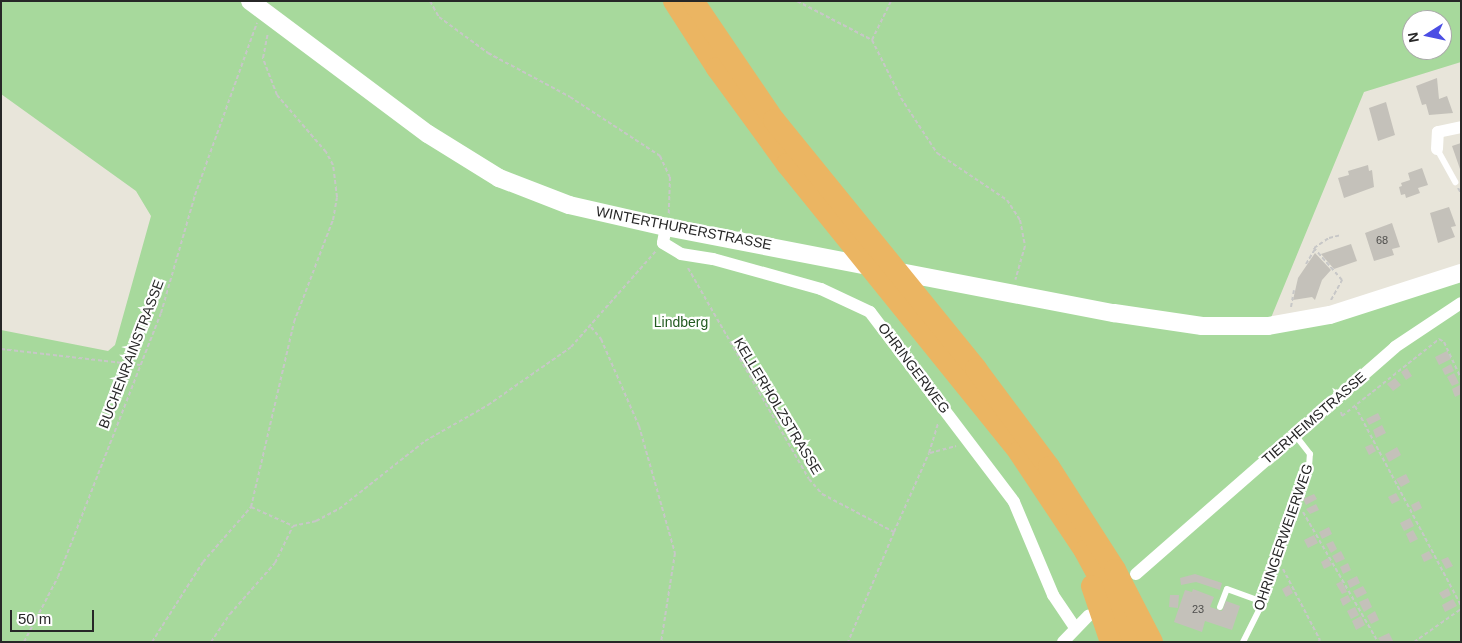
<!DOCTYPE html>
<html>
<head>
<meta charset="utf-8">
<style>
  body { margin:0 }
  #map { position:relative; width:1462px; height:643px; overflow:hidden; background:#e8e5da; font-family:Arial,sans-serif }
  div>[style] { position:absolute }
  .green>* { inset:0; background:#a7d99c }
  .building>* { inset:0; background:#c4c1ba }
  .path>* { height:2px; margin-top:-1px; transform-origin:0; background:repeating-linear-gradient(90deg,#c7c7c7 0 4px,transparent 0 6.5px) }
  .lane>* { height:6px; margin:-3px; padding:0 3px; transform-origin:3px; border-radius:3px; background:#fff }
  .street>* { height:12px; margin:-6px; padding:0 6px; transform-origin:6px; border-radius:6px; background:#fff }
  .secondary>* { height:18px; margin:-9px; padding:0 9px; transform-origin:9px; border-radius:9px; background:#fff }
  .highway>* { height:22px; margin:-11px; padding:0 11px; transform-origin:11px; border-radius:11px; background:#ebb562 }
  span { translate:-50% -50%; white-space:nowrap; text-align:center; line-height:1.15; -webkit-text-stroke:4.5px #fff; paint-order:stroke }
  .number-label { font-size:11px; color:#4e4e4c }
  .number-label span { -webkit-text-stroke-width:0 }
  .street-label { font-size:14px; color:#272727 }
  .park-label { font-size:14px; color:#235b21 }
  .frame { position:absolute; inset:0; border:2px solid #272727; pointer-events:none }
  .north { position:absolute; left:1402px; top:10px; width:50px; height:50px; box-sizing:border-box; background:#fff; border:1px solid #a9a9a9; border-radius:50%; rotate:260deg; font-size:14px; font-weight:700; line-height:20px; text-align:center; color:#272727 }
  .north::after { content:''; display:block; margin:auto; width:18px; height:22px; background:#4b4ee4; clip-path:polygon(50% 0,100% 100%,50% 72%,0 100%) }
  .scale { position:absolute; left:10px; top:610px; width:84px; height:22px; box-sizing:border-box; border:2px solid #272727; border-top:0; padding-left:6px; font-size:15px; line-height:18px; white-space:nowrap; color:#272727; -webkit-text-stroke:4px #fff; paint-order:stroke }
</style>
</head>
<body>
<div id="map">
  <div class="green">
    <i style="clip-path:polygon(evenodd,1px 1px,1461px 1px,1461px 62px,1364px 92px,1268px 325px,1461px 273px,1461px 642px,1px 642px,1px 330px,108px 351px,115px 345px,151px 216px,136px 191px,1px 94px,1px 1px,1412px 20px,1442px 20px,1442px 50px,1412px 50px,1412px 20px)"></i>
  </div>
  <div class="building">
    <i style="clip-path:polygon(1437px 78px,1439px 99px,1447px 96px,1453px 113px,1429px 115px,1426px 104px,1422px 105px,1416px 86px)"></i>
    <i style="clip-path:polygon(1386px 102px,1395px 135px,1378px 141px,1369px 108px)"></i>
    <i style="clip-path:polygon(1461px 143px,1461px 169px,1460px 169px,1452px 146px)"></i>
    <i style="clip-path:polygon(1368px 165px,1369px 171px,1372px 170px,1374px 187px,1344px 198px,1338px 178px,1349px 175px,1348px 171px)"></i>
    <i style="clip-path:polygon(1422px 168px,1428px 185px,1418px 188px,1420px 193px,1406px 198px,1405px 194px,1401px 195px,1399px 187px,1402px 186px,1401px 183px,1410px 180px,1408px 173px)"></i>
    <i style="clip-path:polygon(1449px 207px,1456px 226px,1451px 227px,1455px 237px,1438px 243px,1430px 213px)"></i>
    <i style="clip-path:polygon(1392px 223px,1400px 247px,1392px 249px,1394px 255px,1374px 261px,1365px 233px)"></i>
    <i style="clip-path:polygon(1351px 244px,1357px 261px,1334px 269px,1321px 254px)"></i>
    <i style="clip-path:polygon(1315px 253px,1331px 270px,1322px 280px,1315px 300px,1312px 297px,1293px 300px,1298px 278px)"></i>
    <i style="clip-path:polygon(1447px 351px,1451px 359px,1439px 365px,1435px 357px)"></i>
    <i style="clip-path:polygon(1451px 364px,1454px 371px,1445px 375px,1442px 369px)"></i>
    <i style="clip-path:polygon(1407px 368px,1412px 376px,1406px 380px,1401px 372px)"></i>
    <i style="clip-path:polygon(1454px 373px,1459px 383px,1452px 386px,1447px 377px)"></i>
    <i style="clip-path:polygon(1395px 378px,1401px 385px,1393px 391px,1387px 384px)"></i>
    <i style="clip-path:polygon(1460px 385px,1461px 394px,1455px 397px,1452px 389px)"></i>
    <i style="clip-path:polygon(1378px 413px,1381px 419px,1369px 425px,1366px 419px)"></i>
    <i style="clip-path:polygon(1382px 425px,1386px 433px,1376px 438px,1373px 430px)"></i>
    <i style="clip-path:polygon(1372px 444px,1376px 451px,1369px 455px,1365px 447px)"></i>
    <i style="clip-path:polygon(1397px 447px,1401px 455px,1389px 462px,1385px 454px)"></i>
    <i style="clip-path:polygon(1406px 474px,1410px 482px,1401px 487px,1396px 479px)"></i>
    <i style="clip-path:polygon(1396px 493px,1400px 500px,1392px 504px,1388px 497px)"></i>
    <i style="clip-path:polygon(1314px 494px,1317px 499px,1306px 505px,1303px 499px)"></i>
    <i style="clip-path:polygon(1419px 501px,1422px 508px,1414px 512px,1411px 505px)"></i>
    <i style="clip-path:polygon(1316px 504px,1319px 510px,1310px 514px,1306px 509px)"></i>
    <i style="clip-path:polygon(1410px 518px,1414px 526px,1404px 531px,1400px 523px)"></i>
    <i style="clip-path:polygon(1329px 527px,1332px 534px,1322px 539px,1319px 532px)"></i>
    <i style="clip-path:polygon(1413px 530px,1418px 539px,1410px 543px,1406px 534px)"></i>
    <i style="clip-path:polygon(1314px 535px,1318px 543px,1308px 548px,1304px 540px)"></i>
    <i style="clip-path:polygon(1333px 541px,1337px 549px,1331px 553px,1326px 544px)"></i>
    <i style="clip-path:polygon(1341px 551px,1345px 559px,1336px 563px,1332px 556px)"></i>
    <i style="clip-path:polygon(1429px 551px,1433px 558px,1424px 562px,1421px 555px)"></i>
    <i style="clip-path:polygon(1448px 557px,1453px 566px,1446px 569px,1441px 560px)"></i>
    <i style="clip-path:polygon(1328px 558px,1332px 565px,1324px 569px,1321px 562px)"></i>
    <i style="clip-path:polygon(1348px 563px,1351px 570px,1343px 574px,1340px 567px)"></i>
    <i style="clip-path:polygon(1195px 574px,1222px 583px,1220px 590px,1196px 582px,1181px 585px,1180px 578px)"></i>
    <i style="clip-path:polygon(1357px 576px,1360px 583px,1350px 588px,1347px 581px)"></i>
    <i style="clip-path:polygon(1342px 581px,1347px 592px,1342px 594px,1336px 584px)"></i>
    <i style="clip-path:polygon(1289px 585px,1293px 593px,1286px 597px,1282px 589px)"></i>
    <i style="clip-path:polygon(1363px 586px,1367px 593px,1357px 598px,1353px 591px)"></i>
    <i style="clip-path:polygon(1448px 588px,1451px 595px,1443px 599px,1439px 593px)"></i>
    <i style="clip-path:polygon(1193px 589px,1214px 597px,1210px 607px,1222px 611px,1226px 601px,1240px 606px,1232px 630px,1205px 621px,1202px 632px,1174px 622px,1185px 590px,1192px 592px)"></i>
    <i style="clip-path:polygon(1170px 595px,1179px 595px,1178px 608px,1169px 607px)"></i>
    <i style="clip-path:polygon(1348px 595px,1351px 601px,1343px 606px,1340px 599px)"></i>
    <i style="clip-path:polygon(1368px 598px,1372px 607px,1364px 612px,1359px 602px)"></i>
    <i style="clip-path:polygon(1453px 599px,1457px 606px,1445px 612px,1442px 605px)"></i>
    <i style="clip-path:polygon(1355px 607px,1359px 615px,1351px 619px,1347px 611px)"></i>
    <i style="clip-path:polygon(1375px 611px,1379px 620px,1371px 624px,1367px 616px)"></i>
    <i style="clip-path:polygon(1361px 616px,1365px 625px,1356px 630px,1352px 621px)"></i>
    <i style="clip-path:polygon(1389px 633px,1393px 641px,1381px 642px,1378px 638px)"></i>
  </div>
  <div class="path">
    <i style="left:430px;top:1px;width:18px;rotate:61deg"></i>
    <i style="left:439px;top:17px;width:61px;rotate:36.3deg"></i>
    <i style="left:488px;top:53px;width:93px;rotate:28.2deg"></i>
    <i style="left:570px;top:97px;width:108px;rotate:33.2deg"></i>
    <i style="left:660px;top:156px;width:23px;rotate:65deg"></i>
    <i style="left:670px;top:177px;width:37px;rotate:92deg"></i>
    <i style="left:797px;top:1px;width:85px;rotate:27.5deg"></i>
    <i style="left:872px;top:40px;width:65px;rotate:63.4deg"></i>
    <i style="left:901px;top:98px;width:66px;rotate:56.8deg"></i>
    <i style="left:937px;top:153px;width:84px;rotate:33.9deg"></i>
    <i style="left:1007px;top:200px;width:24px;rotate:57deg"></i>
    <i style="left:1020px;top:220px;width:26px;rotate:79deg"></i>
    <i style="left:1025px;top:246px;width:35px;rotate:106deg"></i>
    <i style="left:872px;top:40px;width:43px;rotate:-64deg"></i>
    <i style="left:1458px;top:188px;width:6px;rotate:59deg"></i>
    <i style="left:1306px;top:264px;width:17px;rotate:-59deg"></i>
    <i style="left:688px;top:268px;width:243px;rotate:60.2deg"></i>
    <i style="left:809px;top:479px;width:20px;rotate:49deg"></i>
    <i style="left:822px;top:494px;width:81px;rotate:27.8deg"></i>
    <i style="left:894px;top:532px;width:119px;rotate:112.7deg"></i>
    <i style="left:1331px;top:300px;width:23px;rotate:-61deg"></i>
    <i style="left:1342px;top:280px;width:43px;rotate:-131.2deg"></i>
    <i style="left:1314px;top:248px;width:18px;rotate:-34deg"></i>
    <i style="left:1329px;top:238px;width:12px;rotate:-14deg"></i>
    <i style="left:1291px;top:307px;width:17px;rotate:-80deg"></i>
    <i style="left:591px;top:327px;width:16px;rotate:50deg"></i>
    <i style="left:601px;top:339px;width:95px;rotate:66.4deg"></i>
    <i style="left:639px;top:426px;width:132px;rotate:74.2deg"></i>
    <i style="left:675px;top:553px;width:90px;rotate:98.9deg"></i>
    <i style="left:1px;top:349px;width:140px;rotate:6.6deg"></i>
    <i style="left:1355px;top:406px;width:225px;rotate:62deg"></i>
    <i style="left:1341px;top:412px;width:4px;rotate:76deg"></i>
    <i style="left:1342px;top:416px;width:124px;rotate:-38.4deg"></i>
    <i style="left:1439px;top:339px;width:6px;rotate:31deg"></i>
    <i style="left:1444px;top:342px;width:40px;rotate:65deg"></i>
    <i style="left:930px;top:453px;width:27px;rotate:-15deg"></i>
    <i style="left:251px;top:507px;width:46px;rotate:24.3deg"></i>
    <i style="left:293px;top:526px;width:24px;rotate:-12deg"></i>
    <i style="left:316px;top:521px;width:26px;rotate:-28deg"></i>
    <i style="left:339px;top:509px;width:110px;rotate:-38.3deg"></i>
    <i style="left:425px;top:441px;width:73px;rotate:-29.7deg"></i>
    <i style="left:488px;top:405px;width:101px;rotate:-34.9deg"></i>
    <i style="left:571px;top:347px;width:128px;rotate:-48.5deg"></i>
    <i style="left:1303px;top:512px;width:150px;rotate:60deg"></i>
    <i style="left:894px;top:532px;width:86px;rotate:-66.1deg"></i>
    <i style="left:929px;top:453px;width:31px;rotate:-73deg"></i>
    <i style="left:1283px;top:569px;width:80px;rotate:62.5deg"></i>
    <i style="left:1320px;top:640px;width:3px;rotate:135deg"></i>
    <i style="left:24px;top:642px;width:73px;rotate:-62.4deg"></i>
    <i style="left:58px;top:577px;width:283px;rotate:-68.7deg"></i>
    <i style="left:161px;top:313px;width:123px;rotate:-73.9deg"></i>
    <i style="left:195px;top:195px;width:183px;rotate:-70.2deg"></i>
    <i style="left:152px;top:642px;width:95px;rotate:-57.5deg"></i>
    <i style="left:203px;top:562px;width:73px;rotate:-48.9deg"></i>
    <i style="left:251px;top:507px;width:190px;rotate:-76.9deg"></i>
    <i style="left:294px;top:322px;width:109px;rotate:-69.1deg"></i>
    <i style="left:333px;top:220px;width:23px;rotate:-80deg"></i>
    <i style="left:337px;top:197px;width:32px;rotate:-97deg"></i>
    <i style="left:333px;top:165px;width:15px;rotate:-118deg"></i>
    <i style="left:326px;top:152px;width:75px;rotate:-130.7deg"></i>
    <i style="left:277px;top:95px;width:40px;rotate:-111deg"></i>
    <i style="left:263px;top:58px;width:25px;rotate:-79deg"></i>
    <i style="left:211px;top:642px;width:34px;rotate:-56deg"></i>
    <i style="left:230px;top:614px;width:68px;rotate:-48.6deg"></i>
    <i style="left:275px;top:563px;width:41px;rotate:-64.1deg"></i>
    <i style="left:1414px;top:642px;width:57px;rotate:-35.1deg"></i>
  </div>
  <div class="lane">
    <i style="left:1437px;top:149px;width:38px;rotate:61deg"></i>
    <i style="left:1220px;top:607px;width:19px;rotate:-69deg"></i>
    <i style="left:1227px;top:589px;width:38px;rotate:20deg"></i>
    <i style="left:1243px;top:642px;width:45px;rotate:-63.4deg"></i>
    <i style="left:1263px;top:602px;width:143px;rotate:-71.2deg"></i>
    <i style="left:1309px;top:467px;width:13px;rotate:-86deg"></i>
    <i style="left:1310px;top:454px;width:24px;rotate:-128deg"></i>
  </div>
  <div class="street">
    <i style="left:1437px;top:149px;width:17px;rotate:-87deg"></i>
    <i style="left:1438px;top:132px;width:24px;rotate:-12deg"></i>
    <i style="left:666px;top:227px;width:16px;rotate:101deg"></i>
    <i style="left:663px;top:243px;width:21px;rotate:31deg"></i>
    <i style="left:681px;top:254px;width:32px;rotate:9deg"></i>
    <i style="left:713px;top:259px;width:112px;rotate:15.5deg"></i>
    <i style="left:821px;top:289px;width:54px;rotate:25.1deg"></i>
    <i style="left:870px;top:312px;width:238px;rotate:52.8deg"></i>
    <i style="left:1014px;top:502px;width:101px;rotate:67.2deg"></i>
    <i style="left:1053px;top:595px;width:40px;rotate:56deg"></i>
    <i style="left:1136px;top:574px;width:344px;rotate:-41.2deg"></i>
    <i style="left:1395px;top:347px;width:79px;rotate:-33.7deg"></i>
    <i style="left:1063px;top:642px;width:37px;rotate:-46deg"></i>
  </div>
  <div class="secondary">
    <i style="left:250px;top:1px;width:222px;rotate:36.8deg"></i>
    <i style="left:428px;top:134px;width:84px;rotate:31.8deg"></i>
    <i style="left:499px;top:178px;width:75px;rotate:21.1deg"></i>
    <i style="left:569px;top:205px;width:99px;rotate:12.8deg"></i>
    <i style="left:666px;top:227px;width:456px;rotate:10.9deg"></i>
    <i style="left:1114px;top:313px;width:89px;rotate:8.4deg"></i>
    <i style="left:1202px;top:326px;width:66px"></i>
    <i style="left:1268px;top:326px;width:63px;rotate:-10.1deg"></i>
    <i style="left:1330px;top:315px;width:138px;rotate:-17.8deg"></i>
  </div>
  <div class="highway">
    <i style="left:674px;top:1px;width:80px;rotate:57.3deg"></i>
    <i style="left:717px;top:68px;width:119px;rotate:53.9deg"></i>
    <i style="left:787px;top:164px;width:370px;rotate:51.1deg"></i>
    <i style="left:1019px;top:452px;width:119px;rotate:56.3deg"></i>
    <i style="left:1085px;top:551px;width:103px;rotate:61.7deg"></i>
    <i style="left:693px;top:1px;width:144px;rotate:55.8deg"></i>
    <i style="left:774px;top:120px;width:321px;rotate:50.9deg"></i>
    <i style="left:976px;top:369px;width:122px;rotate:53.3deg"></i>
    <i style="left:1049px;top:467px;width:122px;rotate:57.3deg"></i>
    <i style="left:1115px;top:570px;width:81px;rotate:62.8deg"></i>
    <i style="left:1092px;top:586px;width:59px;rotate:71.3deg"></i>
  </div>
  <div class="number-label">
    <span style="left:1382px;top:240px">68</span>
    <span style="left:1198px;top:609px">23</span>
  </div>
  <div class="street-label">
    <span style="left:684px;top:228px;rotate:11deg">WINTERTHURERSTRASSE</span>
    <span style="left:131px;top:354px;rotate:-69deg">BUCHENRAINSTRASSE</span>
    <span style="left:914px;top:368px;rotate:53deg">OHRINGERWEG</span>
    <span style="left:778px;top:406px;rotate:59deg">KELLERHOLZSTRASSE</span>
    <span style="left:1314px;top:418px;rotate:-41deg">TIERHEIMSTRASSE</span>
    <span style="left:1283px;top:537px;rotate:-71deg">OHRINGERWEIERWEG</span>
  </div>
  <div class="park-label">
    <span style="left:681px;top:322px">Lindberg</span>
  </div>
  <div class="frame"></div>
  <div class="north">N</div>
  <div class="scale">50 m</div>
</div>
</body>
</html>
